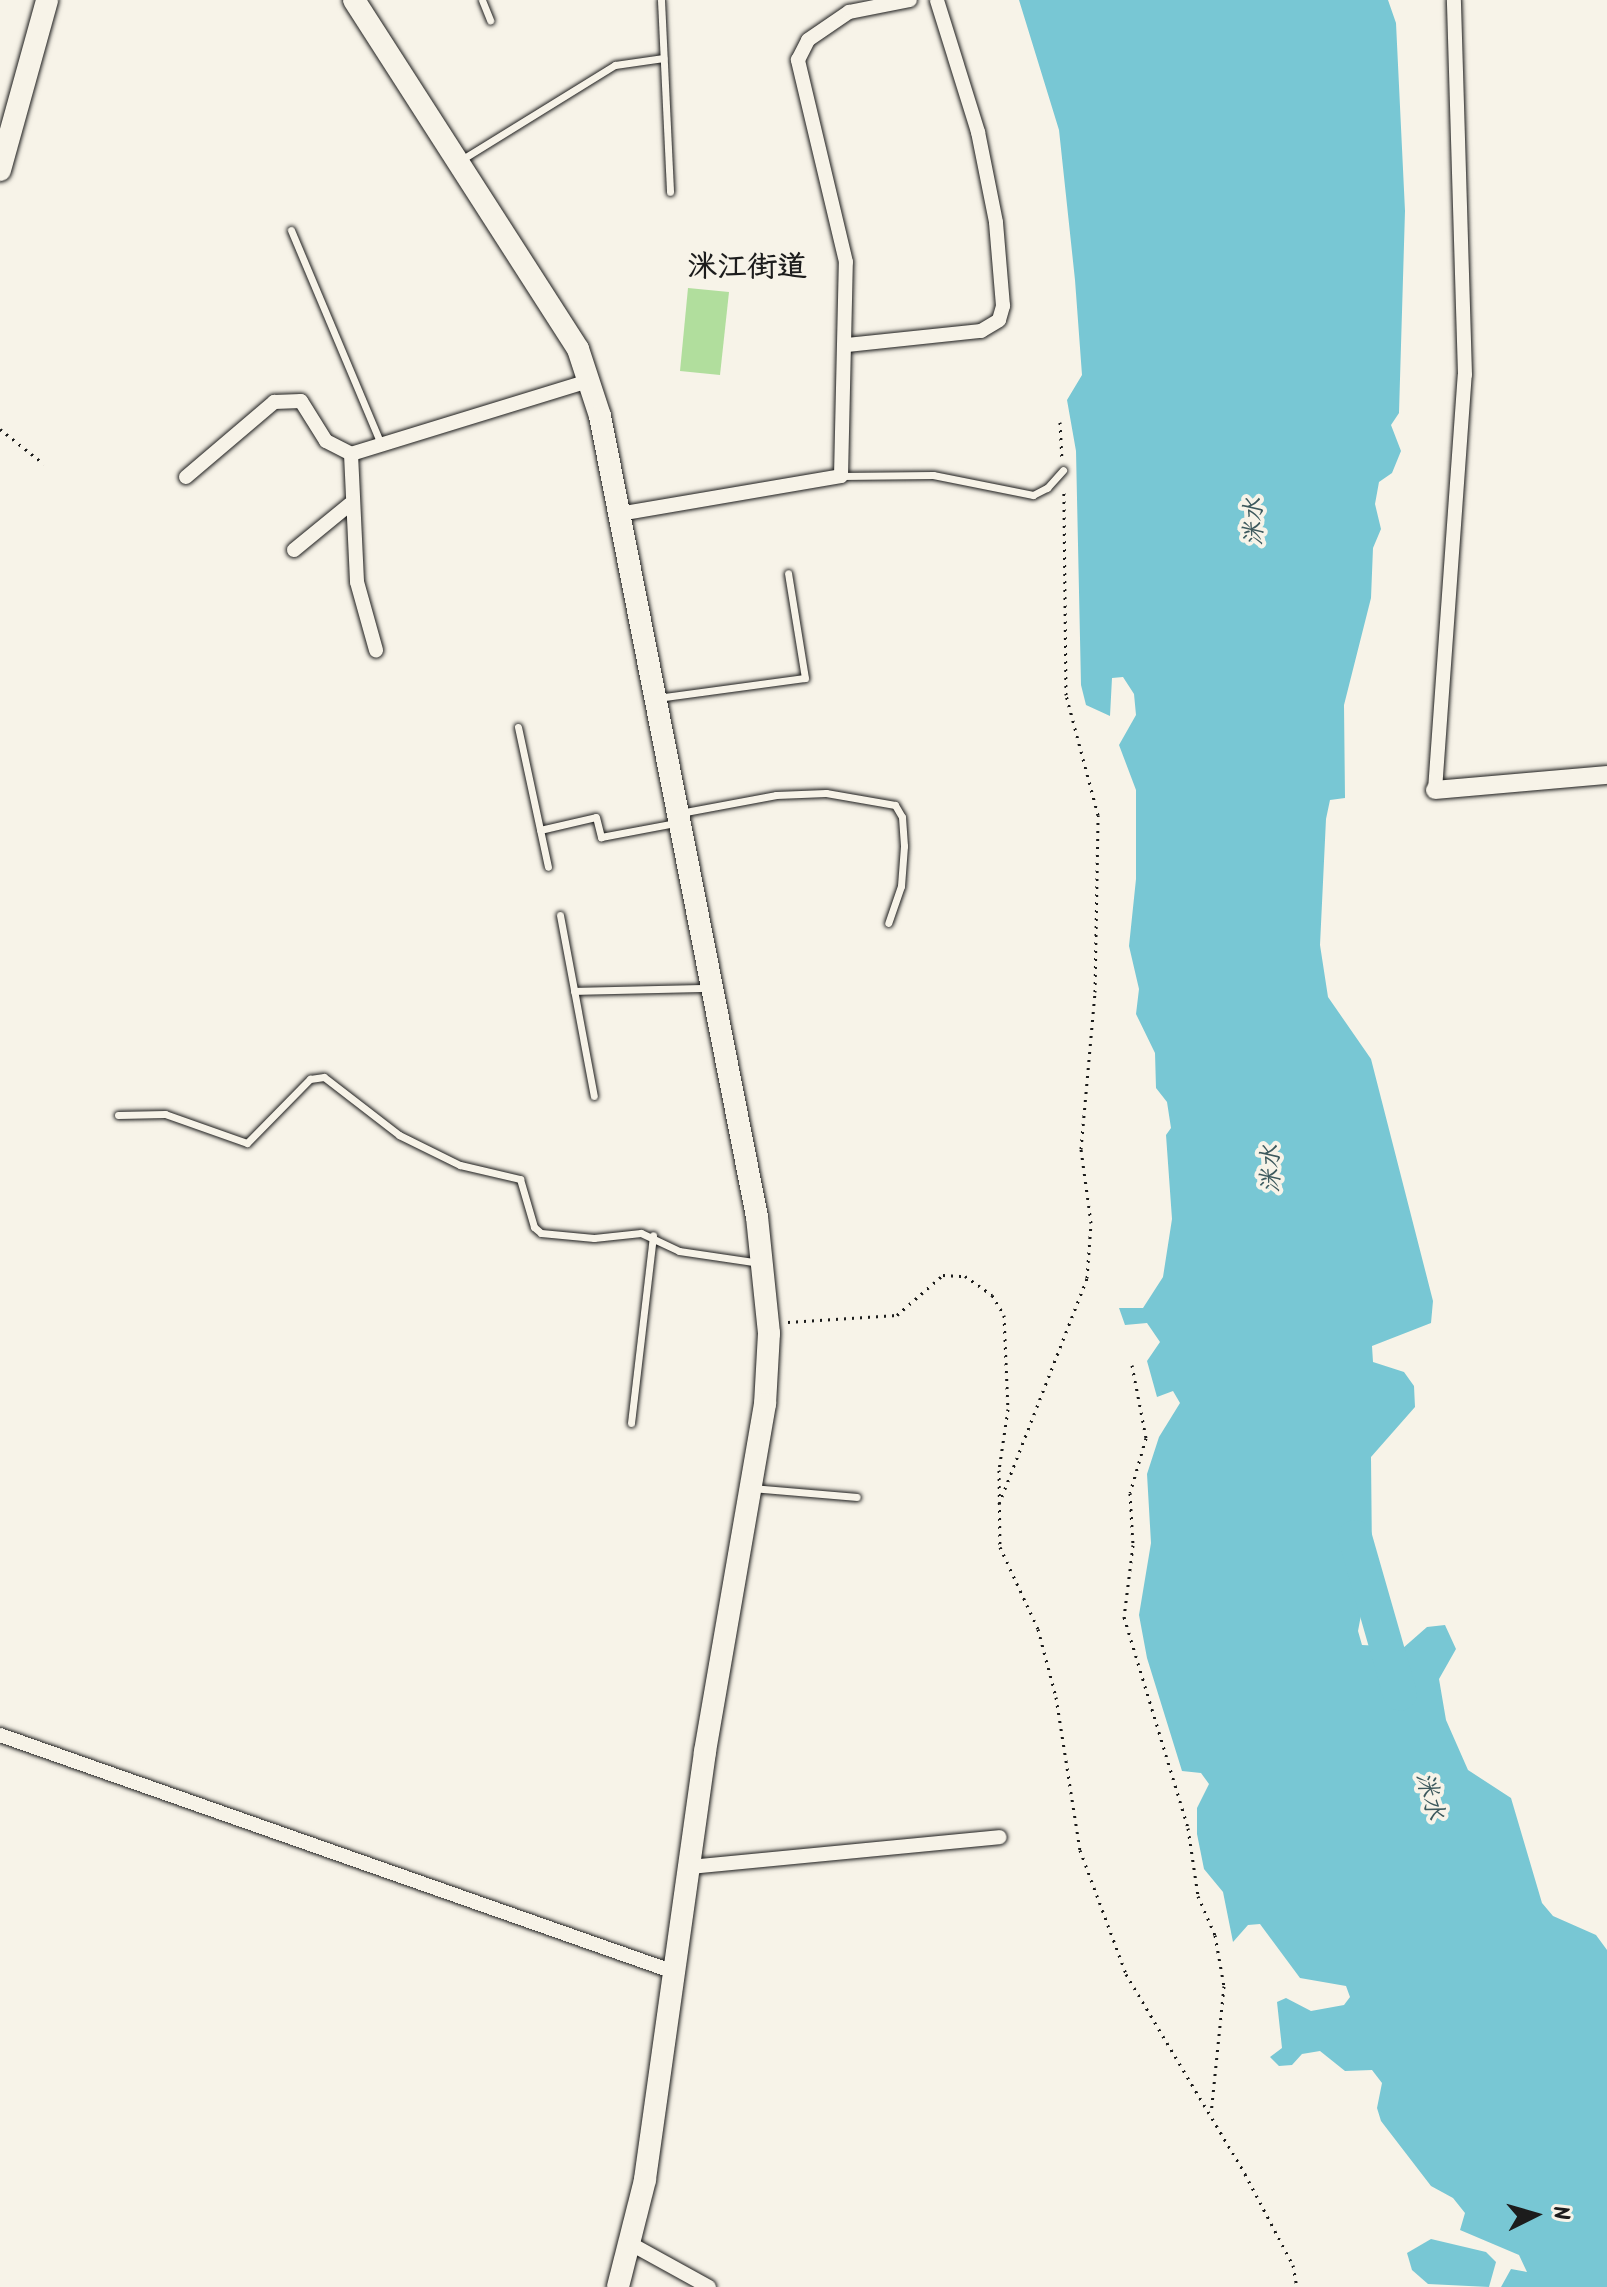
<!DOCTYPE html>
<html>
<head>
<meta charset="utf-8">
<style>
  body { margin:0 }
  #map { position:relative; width:1607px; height:2287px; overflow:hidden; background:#f7f3e8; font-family:Kalam,"LXGW WenKai TC",sans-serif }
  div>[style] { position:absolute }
  .green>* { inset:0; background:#b1de9d }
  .water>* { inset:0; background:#78c7d4 }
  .river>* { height:34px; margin:-17px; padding:0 17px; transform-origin:17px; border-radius:17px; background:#78c7d4 }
  .path>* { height:3px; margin-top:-1.5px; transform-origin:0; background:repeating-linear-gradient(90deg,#1c1c1c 0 2px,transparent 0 8px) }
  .roads { filter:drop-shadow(0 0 2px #1c1c1c) drop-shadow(0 0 2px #1c1c1c) }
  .service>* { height:7px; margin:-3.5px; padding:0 3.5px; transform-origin:3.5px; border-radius:3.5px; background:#f7f3e8 }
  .minor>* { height:14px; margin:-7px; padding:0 7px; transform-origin:7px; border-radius:7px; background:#f7f3e8 }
  .tertiary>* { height:18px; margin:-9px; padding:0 9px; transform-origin:9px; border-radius:9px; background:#f7f3e8 }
  .secondary>* { height:22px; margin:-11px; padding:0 11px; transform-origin:11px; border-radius:11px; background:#f7f3e8 }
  span { translate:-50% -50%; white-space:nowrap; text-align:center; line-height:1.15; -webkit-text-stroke:8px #f7f3e8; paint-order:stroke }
  .water-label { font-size:24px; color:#3c585c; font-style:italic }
  .district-label { font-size:30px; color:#1c1c1c; font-weight:700 }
  .north { position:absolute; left:1495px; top:2175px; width:80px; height:80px; -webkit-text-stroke:6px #f7f3e8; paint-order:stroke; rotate:85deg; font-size:22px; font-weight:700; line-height:32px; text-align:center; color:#1c1c1c }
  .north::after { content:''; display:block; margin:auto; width:28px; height:36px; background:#1c1c1c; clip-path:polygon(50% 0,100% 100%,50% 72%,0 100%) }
</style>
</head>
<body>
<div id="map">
  <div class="green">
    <i style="clip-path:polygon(688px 288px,729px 292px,720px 375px,680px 371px)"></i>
  </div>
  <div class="water">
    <i style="clip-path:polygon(1019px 0,1388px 0,1396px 23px,1405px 211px,1399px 413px,1391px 425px,1401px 451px,1392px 473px,1379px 482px,1375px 504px,1381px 529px,1373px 548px,1371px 598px,1344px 705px,1345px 798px,1330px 800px,1326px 819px,1320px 945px,1328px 997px,1371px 1059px,1433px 1301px,1431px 1323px,1372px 1346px,1373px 1362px,1404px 1372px,1414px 1386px,1415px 1407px,1371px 1457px,1372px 1557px,1358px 1631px,1362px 1645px,1382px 1646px,1394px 1656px,1427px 1627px,1445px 1625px,1456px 1649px,1439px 1679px,1446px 1720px,1468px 1770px,1511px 1798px,1542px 1903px,1553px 1916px,1596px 1935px,1607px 1950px,1607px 2287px,1501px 2287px,1511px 2269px,1527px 2272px,1519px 2255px,1460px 2230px,1465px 2213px,1453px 2198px,1431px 2186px,1381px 2121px,1377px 2108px,1382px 2083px,1372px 2070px,1345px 2071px,1320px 2051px,1302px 2054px,1292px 2065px,1279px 2066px,1270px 2057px,1282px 2048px,1277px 2002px,1286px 1998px,1311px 2011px,1344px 2005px,1350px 1997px,1346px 1986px,1300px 1978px,1260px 1924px,1248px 1925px,1233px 1942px,1223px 1892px,1204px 1869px,1197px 1834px,1197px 1808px,1209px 1784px,1201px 1773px,1182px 1771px,1147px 1658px,1139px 1615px,1151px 1543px,1147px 1474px,1159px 1437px,1180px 1403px,1173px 1391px,1157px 1397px,1147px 1361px,1160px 1342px,1147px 1323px,1125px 1325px,1119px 1308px,1143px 1308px,1163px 1277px,1172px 1219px,1166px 1135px,1171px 1128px,1167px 1102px,1156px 1088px,1155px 1053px,1136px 1014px,1139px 989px,1129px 946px,1136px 879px,1136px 790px,1119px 745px,1136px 715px,1134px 694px,1123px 677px,1112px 678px,1110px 716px,1086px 705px,1081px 685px,1076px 451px,1067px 400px,1082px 375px,1075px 280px,1059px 130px)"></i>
    <i style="clip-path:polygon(1431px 2239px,1486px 2252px,1496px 2262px,1489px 2287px,1428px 2284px,1412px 2270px,1407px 2253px)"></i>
  </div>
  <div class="river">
    <i style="left:1355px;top:1537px;width:163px;rotate:74deg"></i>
  </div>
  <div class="path">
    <i style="left:1060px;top:422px;width:37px;rotate:87deg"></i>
    <i style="left:0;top:429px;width:56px;rotate:38.5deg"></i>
    <i style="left:788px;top:1322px;width:109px;rotate:-3.7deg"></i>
    <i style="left:897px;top:1315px;width:61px;rotate:-41deg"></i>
    <i style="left:943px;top:1275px;width:22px;rotate:3deg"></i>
    <i style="left:965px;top:1276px;width:33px;rotate:35deg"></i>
    <i style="left:992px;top:1295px;width:23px;rotate:59deg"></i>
    <i style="left:1004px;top:1315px;width:94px;rotate:87.6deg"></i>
    <i style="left:1008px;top:1409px;width:62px;rotate:98.4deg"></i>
    <i style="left:999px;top:1470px;width:77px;rotate:89.3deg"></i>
    <i style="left:1000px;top:1547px;width:90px;rotate:65.1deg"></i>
    <i style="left:1038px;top:1629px;width:70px;rotate:75.2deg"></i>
    <i style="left:1056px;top:1697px;width:155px;rotate:81.1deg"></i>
    <i style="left:1080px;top:1850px;width:132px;rotate:69.6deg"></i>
    <i style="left:1126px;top:1974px;width:233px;rotate:59.2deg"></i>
    <i style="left:1245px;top:2174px;width:103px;rotate:62.2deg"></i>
    <i style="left:1293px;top:2265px;width:22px;rotate:80deg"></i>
    <i style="left:1132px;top:1365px;width:74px;rotate:79.1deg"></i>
    <i style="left:1146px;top:1438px;width:57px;rotate:106.2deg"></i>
    <i style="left:1130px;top:1493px;width:52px;rotate:86.7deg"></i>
    <i style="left:1133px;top:1545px;width:73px;rotate:97.1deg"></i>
    <i style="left:1124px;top:1617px;width:220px;rotate:73.1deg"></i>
    <i style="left:1188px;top:1828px;width:69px;rotate:81.6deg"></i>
    <i style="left:1198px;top:1896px;width:43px;rotate:66.4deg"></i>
    <i style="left:1215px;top:1935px;width:52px;rotate:80deg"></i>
    <i style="left:1224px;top:1986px;width:128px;rotate:95.8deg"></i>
    <i style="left:999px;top:1504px;width:243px;rotate:-68.7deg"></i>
    <i style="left:1087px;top:1278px;width:55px;rotate:-85.8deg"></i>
    <i style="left:1091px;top:1223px;width:75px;rotate:-97.7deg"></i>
    <i style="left:1081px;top:1149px;width:158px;rotate:-84.9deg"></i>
    <i style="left:1095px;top:992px;width:177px;rotate:-89deg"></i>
    <i style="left:1098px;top:815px;width:124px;rotate:-104.9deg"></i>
    <i style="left:1066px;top:695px;width:205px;rotate:-90.6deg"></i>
  </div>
  <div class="roads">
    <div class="service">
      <i style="left:482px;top:0;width:22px;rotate:68deg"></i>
      <i style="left:661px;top:0;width:192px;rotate:87.3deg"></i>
      <i style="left:461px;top:160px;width:181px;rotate:-31.7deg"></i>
      <i style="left:615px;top:65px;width:49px;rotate:-8.3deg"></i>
      <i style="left:291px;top:230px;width:230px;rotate:67.2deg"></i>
      <i style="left:841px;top:476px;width:92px;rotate:-0.6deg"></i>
      <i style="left:933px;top:475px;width:102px;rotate:11.3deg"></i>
      <i style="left:1033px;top:495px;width:16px;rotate:-27deg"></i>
      <i style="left:1047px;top:488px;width:24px;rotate:-48deg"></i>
      <i style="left:657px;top:698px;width:149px;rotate:-7.7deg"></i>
      <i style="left:805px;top:678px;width:106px;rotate:-99.2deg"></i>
      <i style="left:518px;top:727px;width:143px;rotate:77.9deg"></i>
      <i style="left:680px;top:813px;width:98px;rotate:-10.6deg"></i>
      <i style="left:776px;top:795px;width:50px;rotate:-2.3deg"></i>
      <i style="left:826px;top:793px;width:70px;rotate:9.9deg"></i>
      <i style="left:895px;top:805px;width:14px;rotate:60deg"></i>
      <i style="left:902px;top:817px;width:29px;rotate:86deg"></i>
      <i style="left:904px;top:846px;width:40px;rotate:94.3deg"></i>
      <i style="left:901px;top:886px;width:39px;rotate:109deg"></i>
      <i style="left:540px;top:830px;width:57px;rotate:-13.1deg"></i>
      <i style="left:596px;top:817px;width:21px;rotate:76deg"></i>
      <i style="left:601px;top:837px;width:75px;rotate:-10.7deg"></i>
      <i style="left:560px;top:915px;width:184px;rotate:79.4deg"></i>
      <i style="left:574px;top:991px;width:135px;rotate:-1.3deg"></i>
      <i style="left:118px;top:1115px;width:47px;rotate:-1.2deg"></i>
      <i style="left:165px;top:1114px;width:87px;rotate:19.5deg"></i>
      <i style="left:247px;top:1143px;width:90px;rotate:-45.5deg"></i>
      <i style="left:310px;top:1079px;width:14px;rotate:-8deg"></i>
      <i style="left:324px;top:1077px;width:95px;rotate:37.7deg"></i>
      <i style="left:399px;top:1135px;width:68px;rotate:26.2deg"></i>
      <i style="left:460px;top:1165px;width:62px;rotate:13.1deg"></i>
      <i style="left:520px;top:1179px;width:50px;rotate:73.7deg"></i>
      <i style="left:534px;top:1227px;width:9px;rotate:41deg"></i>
      <i style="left:541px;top:1233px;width:53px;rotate:5.4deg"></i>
      <i style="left:594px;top:1238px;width:47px;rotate:-6.1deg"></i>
      <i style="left:641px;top:1233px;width:42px;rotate:25.3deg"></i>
      <i style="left:679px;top:1251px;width:82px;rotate:8.4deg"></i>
      <i style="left:631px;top:1423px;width:189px;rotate:-83.3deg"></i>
      <i style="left:752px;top:1488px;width:105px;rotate:4.9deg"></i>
    </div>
    <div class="minor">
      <i style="left:847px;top:345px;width:135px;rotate:-6deg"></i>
      <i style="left:981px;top:331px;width:21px;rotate:-31deg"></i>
      <i style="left:999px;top:320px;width:15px;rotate:-74deg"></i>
      <i style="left:1003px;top:306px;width:84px;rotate:-94.8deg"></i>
      <i style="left:996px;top:222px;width:92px;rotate:-101.3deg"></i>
      <i style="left:978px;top:132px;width:138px;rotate:-107.3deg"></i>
      <i style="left:351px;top:454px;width:248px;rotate:-17.1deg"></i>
      <i style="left:186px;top:477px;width:116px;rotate:-40.4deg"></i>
      <i style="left:274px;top:402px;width:27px;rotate:-2deg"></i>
      <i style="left:301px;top:401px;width:47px;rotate:58deg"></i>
      <i style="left:326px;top:441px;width:28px;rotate:27deg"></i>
      <i style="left:351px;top:454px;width:128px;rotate:87.3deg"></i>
      <i style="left:357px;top:582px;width:71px;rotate:74.4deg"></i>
      <i style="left:619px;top:514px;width:225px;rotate:-9.7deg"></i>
      <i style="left:841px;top:476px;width:214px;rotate:-88.7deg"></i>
      <i style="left:846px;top:262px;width:208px;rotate:-103.4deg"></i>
      <i style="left:798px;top:60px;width:22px;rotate:-63deg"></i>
      <i style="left:808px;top:40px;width:50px;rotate:-34.3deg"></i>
      <i style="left:849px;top:12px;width:62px;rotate:-11.1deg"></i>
      <i style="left:294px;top:550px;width:72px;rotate:-39.4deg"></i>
      <i style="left:1435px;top:790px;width:416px;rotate:-85.9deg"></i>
      <i style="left:1465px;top:375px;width:375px;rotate:-91.7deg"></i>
      <i style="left:0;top:1735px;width:714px;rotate:19.37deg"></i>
      <i style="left:689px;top:1867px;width:312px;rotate:-5.5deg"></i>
      <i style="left:631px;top:2244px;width:89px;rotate:28.9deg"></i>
    </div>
    <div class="tertiary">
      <i style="left:1435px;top:790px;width:173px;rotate:-5deg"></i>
    </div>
    <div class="secondary">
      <i style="left:354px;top:0;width:415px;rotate:57.3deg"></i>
      <i style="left:578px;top:349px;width:71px;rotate:71.8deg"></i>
      <i style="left:600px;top:416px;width:816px;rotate:78.91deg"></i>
      <i style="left:757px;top:1217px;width:117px;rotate:84.1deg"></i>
      <i style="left:769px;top:1333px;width:71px;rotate:93.2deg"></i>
      <i style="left:765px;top:1404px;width:353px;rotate:99.8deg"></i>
      <i style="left:705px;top:1752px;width:432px;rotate:98deg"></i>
      <i style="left:645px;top:2180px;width:110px;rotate:104.2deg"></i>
      <i style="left:0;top:170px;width:176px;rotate:-74.5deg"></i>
    </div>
  </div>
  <div class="water-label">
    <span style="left:1255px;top:522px;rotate:-91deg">洣水</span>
    <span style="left:1272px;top:1169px;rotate:-91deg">洣水</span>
    <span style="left:1429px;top:1796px;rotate:74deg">洣水</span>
  </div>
  <div class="district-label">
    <span style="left:747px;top:268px">洣江街道</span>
  </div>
  <div class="north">N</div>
</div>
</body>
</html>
